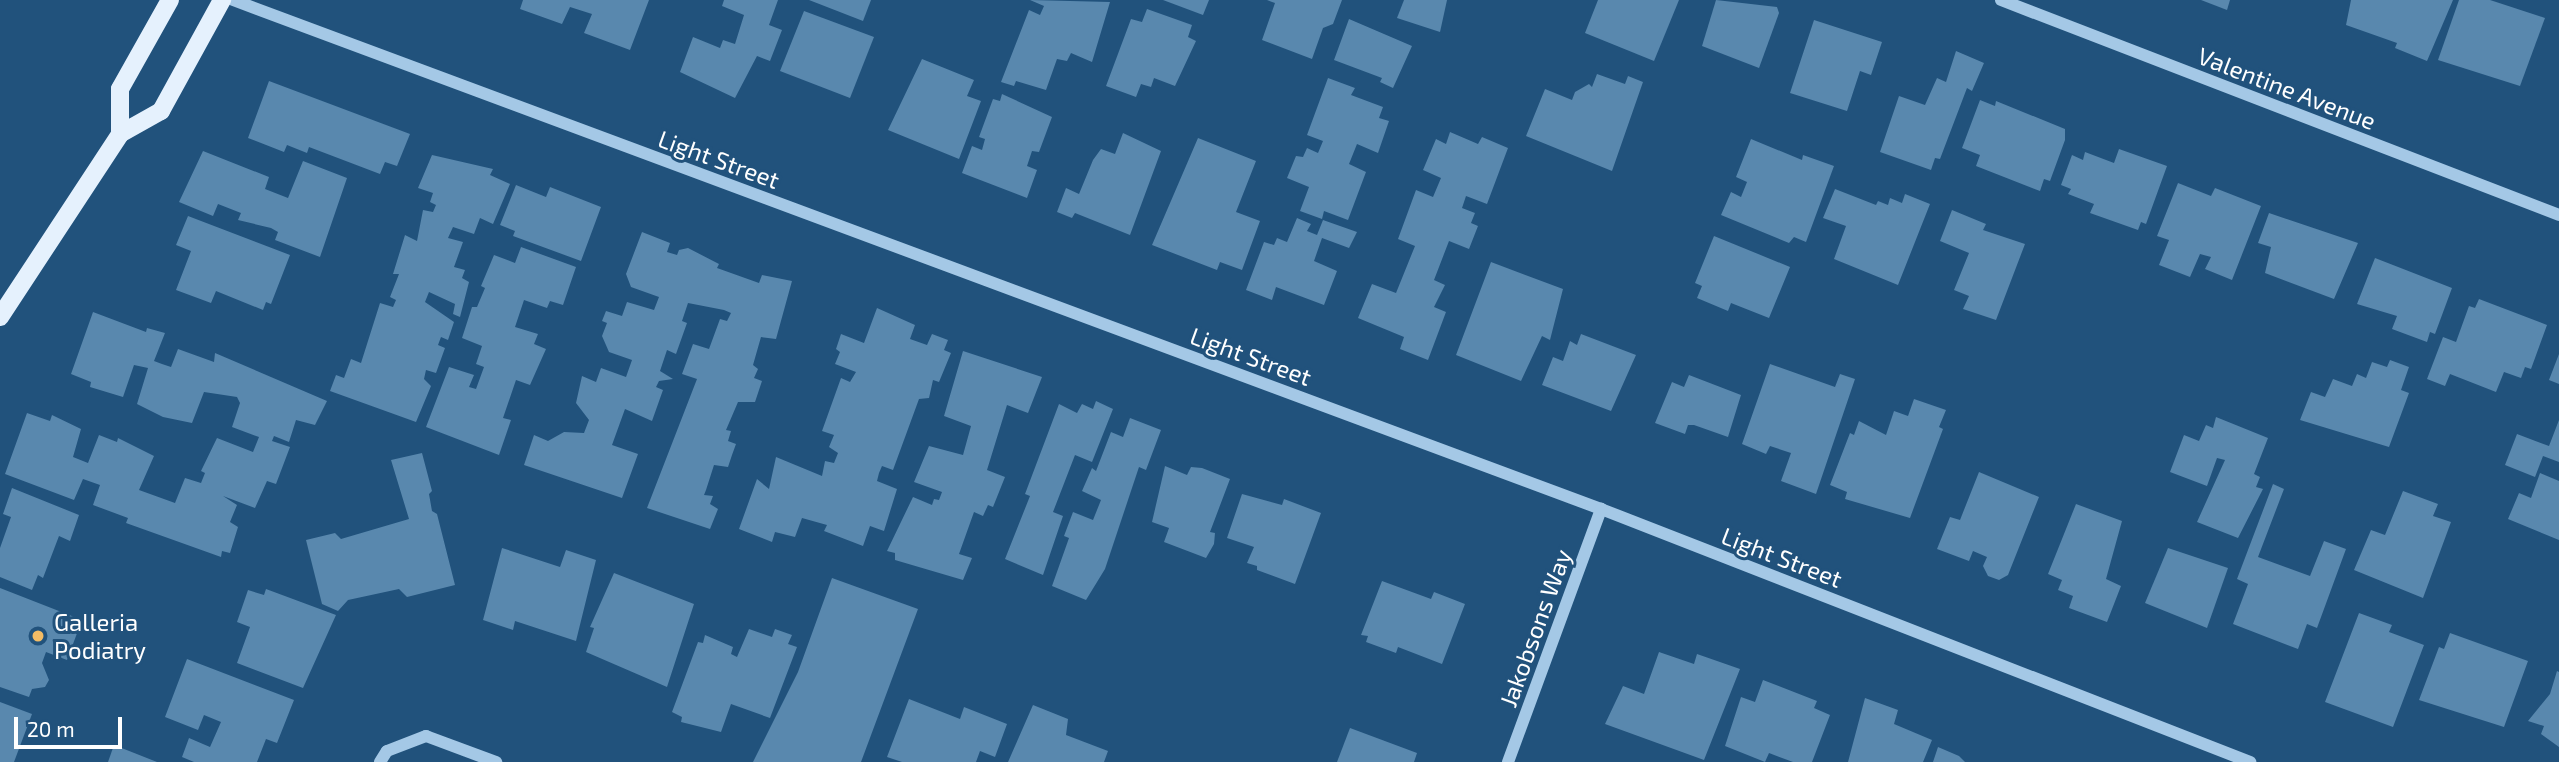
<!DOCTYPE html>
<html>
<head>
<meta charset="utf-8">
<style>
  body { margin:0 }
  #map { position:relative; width:2559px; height:762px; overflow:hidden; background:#21527c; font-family:"Exo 2",sans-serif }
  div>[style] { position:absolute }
  .building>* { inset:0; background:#5988ae }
  .minor>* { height:12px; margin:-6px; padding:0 6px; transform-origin:6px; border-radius:6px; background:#a4c8e6 }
  .major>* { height:18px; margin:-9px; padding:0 9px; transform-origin:9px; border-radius:9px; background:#e5f1fd }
  .dots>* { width:19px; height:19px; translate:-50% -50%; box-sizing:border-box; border:4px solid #21527c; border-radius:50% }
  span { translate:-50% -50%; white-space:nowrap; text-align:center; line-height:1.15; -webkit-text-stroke:6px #21527c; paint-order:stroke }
  .street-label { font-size:24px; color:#fff }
  .poi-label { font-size:24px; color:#fff }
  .left { translate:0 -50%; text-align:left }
  .scale { position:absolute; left:14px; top:717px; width:108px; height:32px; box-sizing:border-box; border:4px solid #fff; border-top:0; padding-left:9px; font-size:21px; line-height:24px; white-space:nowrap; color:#fff; -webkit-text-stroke:5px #21527c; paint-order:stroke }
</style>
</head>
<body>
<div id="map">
  <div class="building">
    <i style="clip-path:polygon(523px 0,649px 0,630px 50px,584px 33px,592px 14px,570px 7px,562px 24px,520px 9px)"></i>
    <i style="clip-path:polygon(724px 0,778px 0,769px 25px,782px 30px,770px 61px,757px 56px,735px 98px,680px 72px,693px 37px,720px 48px,723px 40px,735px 44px,744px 15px,722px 6px)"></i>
    <i style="clip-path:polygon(809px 0,871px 0,863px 21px)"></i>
    <i style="clip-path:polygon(1030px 0,1110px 2px,1092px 62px,1071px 53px,1067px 61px,1057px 59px,1046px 90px,1016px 81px,1014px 86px,1001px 82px,1029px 10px,1040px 15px,1044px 6px)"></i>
    <i style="clip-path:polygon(1163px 0,1209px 0,1203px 15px)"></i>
    <i style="clip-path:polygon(1267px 0,1342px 0,1333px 24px,1323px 28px,1312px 59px,1262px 40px,1275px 3px)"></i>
    <i style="clip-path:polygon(1404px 0,1447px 0,1440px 32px,1397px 18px)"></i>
    <i style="clip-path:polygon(1598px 0,1679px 0,1654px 61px,1585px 33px)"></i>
    <i style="clip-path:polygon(1716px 0,1777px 7px,1779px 13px,1759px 68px,1702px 46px)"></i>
    <i style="clip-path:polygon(2201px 0,2230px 0,2227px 10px)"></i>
    <i style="clip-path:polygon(2351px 0,2453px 0,2427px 61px,2395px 48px,2397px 43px,2346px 25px)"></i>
    <i style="clip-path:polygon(2459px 0,2490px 0,2545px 18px,2520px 86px,2438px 60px)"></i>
    <i style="clip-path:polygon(1147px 9px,1192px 25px,1188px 37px,1196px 41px,1175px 86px,1154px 78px,1151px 87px,1141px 84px,1136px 97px,1106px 86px,1131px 19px,1142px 22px)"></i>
    <i style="clip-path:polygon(804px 11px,874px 37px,850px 98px,780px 71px)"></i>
    <i style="clip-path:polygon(1349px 19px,1412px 46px,1393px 88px,1380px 82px,1382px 78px,1334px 60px)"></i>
    <i style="clip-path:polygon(1814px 20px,1882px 42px,1871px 75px,1860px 71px,1847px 111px,1790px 93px)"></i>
    <i style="clip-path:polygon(1956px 51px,1984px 63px,1972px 91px,1967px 88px,1940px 159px,1935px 158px,1931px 170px,1880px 152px,1899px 96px,1925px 105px,1937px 78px,1946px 82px)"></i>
    <i style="clip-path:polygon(922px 59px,974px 80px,967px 96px,981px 101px,959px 159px,888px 130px)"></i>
    <i style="clip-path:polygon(1597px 74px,1625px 84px,1628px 76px,1643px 82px,1612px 171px,1526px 136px,1545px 89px,1572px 100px,1575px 92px,1589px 84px,1592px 87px)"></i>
    <i style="clip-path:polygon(1328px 78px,1355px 88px,1351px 95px,1383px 107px,1379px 118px,1389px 121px,1378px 153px,1357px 144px,1349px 164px,1366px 172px,1348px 220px,1324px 211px,1322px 219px,1300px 211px,1309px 187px,1287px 178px,1296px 156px,1303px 157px,1307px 148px,1318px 153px,1323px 141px,1307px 135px)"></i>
    <i style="clip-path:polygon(269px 81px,410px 134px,397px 166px,385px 162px,380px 174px,309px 147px,307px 153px,287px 145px,284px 152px,248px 138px)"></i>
    <i style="clip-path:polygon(1002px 94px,1052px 117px,1039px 152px,1032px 151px,1027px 166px,1037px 170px,1027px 198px,962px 173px,972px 146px,982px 150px,985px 139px,979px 137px,993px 99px,1000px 101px)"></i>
    <i style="clip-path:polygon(1980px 100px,1995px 106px,1996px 101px,2065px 129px,2065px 140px,2050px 181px,2044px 179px,2040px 191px,1976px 166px,1980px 155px,1962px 148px)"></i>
    <i style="clip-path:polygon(1450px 132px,1478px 144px,1482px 137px,1508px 148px,1487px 204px,1466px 196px,1462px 208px,1475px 213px,1471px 223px,1478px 226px,1469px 249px,1449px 241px,1434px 280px,1445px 285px,1434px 307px,1446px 312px,1428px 360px,1400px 349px,1404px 337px,1358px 318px,1372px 284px,1396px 293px,1415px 246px,1398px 239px,1416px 190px,1433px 197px,1441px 178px,1423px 170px,1436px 139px,1446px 144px)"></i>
    <i style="clip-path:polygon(1123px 133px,1161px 151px,1130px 235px,1075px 213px,1072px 218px,1057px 212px,1066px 188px,1079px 194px,1093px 160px,1101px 149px,1115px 154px)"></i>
    <i style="clip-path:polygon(1198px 138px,1256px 161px,1236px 212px,1260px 221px,1242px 270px,1220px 262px,1217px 270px,1152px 245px)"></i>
    <i style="clip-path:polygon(1751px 139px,1802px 160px,1803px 155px,1834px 166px,1806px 242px,1794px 237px,1789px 243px,1721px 215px,1731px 192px,1741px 197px,1747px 182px,1736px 177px)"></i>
    <i style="clip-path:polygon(2119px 149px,2167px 166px,2146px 224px,2141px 222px,2138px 230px,2090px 213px,2094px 204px,2068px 194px,2071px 189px,2061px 185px,2072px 155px,2083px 160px,2085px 152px,2114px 163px)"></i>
    <i style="clip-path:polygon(203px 151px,269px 177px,265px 189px,288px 198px,303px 161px,347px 178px,320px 257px,275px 240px,278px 232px,271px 228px,238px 220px,241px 213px,218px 204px,213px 216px,179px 202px)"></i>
    <i style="clip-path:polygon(432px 155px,493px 169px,490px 175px,510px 184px,493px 224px,480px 218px,474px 234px,453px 227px,448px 238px,463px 242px,454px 267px,465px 270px,462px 278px,469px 282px,460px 317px,453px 314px,455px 304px,429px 292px,425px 302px,454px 322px,448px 340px,441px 337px,438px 345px,445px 348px,436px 373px,426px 370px,424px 379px,431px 386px,416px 422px,330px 391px,336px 375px,344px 378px,351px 359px,361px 363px,380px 303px,393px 307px,396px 300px,390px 297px,399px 274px,393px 274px,405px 235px,417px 241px,423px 210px,433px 212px,436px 205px,430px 202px,433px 193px,418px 188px)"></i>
    <i style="clip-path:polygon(2178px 183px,2211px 196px,2215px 188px,2261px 206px,2232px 280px,2205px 269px,2211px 257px,2200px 254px,2190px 277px,2159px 265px,2169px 240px,2157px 236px)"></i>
    <i style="clip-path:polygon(516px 185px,546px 197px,550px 187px,601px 207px,581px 261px,513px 236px,515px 231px,500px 225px)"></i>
    <i style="clip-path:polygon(1835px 189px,1876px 205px,1878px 201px,1888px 205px,1890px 198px,1902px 203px,1905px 194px,1930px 204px,1898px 285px,1834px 259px,1846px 226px,1823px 218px)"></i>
    <i style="clip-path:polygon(1952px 210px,1986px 224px,1983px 230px,2025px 244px,1996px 320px,1963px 309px,1969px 296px,1954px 290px,1969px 253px,1940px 241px)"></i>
    <i style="clip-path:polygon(2269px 213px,2358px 243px,2334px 299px,2265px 273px,2271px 247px,2258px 243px)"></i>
    <i style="clip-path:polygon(188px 216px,290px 255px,271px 304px,266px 302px,263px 310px,216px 291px,211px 303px,176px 290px,191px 251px,176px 245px)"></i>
    <i style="clip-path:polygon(1297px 218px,1311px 224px,1307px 231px,1317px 235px,1323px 220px,1357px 232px,1349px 248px,1322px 238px,1314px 261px,1337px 271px,1324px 305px,1276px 287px,1272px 300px,1246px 290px,1264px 242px,1274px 245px,1277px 238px,1287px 242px)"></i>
    <i style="clip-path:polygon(642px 232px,670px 243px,667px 252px,677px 255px,679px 250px,688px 248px,719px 264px,717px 268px,759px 283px,762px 275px,792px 281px,776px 339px,761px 337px,753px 365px,758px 369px,754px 378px,762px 381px,755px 402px,738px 402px,726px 430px,731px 431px,728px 441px,736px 444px,732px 455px,728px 467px,714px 465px,706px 490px,704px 495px,713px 496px,710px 504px,718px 509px,710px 529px,647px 508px,697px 379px,682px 374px,693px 344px,709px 349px,720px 319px,727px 321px,731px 313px,724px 310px,688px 303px,682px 321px,687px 323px,676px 354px,667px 350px,660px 371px,673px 379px,659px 381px,656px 387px,663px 390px,652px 421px,625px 409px,612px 445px,638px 454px,622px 498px,524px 465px,534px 435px,548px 441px,564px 432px,584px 433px,589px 420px,576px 403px,582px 376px,596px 382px,601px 368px,626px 377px,632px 360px,609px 352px,602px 336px,607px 323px,602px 321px,606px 311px,622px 316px,627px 302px,654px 310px,659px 297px,631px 287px,626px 274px)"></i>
    <i style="clip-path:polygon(1714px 236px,1790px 267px,1769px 318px,1731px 303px,1728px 311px,1697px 298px,1702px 286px,1695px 283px)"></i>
    <i style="clip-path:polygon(521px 247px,576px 267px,563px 305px,550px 301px,547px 308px,524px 300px,515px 327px,538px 334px,534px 344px,546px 349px,530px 385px,516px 380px,503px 418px,511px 420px,499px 455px,426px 427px,449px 367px,474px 375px,469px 387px,476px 389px,484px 367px,476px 364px,482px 346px,462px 338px,472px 307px,477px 307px,485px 288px,481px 286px,494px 255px,515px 263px)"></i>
    <i style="clip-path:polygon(2375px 258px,2452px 288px,2435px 334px,2430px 332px,2427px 342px,2392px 329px,2397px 316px,2357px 304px)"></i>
    <i style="clip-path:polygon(1491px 262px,1563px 289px,1550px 340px,1542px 336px,1521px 381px,1456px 355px)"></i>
    <i style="clip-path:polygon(2479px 299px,2547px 325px,2531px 369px,2525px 367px,2521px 378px,2504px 372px,2496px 392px,2450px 374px,2445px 386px,2427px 379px,2443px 337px,2456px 342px,2469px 306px,2475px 308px)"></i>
    <i style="clip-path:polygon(877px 308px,915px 325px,910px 339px,927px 345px,932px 334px,948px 340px,944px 350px,951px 353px,939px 382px,933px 380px,929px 398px,919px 399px,893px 470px,882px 466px,879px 473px,877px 481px,897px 489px,884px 531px,870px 526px,863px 546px,824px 531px,827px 525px,802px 518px,795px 537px,775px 532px,772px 542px,739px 529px,757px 479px,769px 489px,776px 457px,822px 476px,825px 461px,834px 463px,838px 453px,829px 447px,834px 435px,822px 431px,841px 378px,850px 382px,856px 372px,835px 364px,840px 352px,836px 349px,841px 334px,864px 343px)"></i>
    <i style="clip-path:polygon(93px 312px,146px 332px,147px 328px,165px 333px,154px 361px,162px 364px,171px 367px,178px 349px,214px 362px,215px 353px,327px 401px,315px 425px,296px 420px,289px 442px,274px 436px,272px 441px,290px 447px,276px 484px,267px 481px,255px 508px,223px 496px,237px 505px,230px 522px,238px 527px,230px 553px,222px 551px,221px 557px,126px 523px,128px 518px,93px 505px,100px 485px,83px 479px,74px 500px,5px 474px,27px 413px,50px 421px,52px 415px,81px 429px,73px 457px,88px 463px,99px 435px,117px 442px,118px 438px,154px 456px,139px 490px,175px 503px,185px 478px,201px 483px,205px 473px,201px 471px,217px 438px,253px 452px,259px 437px,232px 427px,240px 403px,237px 397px,204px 392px,192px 423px,163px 417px,137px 404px,148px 368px,134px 365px,123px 397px,90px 387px,91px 382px,71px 374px)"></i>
    <i style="clip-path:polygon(1581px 334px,1636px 355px,1611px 411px,1542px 385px,1553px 357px,1563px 361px,1570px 341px,1577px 345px)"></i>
    <i style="clip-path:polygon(963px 351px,1042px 377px,1028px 413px,1007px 405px,987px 470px,1005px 477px,993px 507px,988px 505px,983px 516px,974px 512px,959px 554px,972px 558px,963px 580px,895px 560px,895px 553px,887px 551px,913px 497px,932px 505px,934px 499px,939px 500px,942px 492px,914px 482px,929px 446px,963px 455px,971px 426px,944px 416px)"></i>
    <i style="clip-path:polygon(2559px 354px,2559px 384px,2549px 380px)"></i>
    <i style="clip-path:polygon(2390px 360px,2409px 367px,2401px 390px,2409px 393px,2389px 447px,2300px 420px,2311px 392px,2325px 397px,2333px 379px,2352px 386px,2357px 374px,2366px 378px,2372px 362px,2387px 367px)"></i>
    <i style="clip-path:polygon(1770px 364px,1835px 387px,1840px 374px,1855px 379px,1816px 494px,1781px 481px,1791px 453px,1770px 446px,1766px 454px,1742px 444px)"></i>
    <i style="clip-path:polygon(1689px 375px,1741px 395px,1728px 437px,1694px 425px,1688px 425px,1685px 434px,1655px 423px,1672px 382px,1684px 387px)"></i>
    <i style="clip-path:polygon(1914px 399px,1946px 410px,1939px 427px,1943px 429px,1910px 518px,1845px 499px,1847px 492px,1830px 485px,1850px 433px,1854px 435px,1859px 421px,1886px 435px,1894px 411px,1908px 416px)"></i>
    <i style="clip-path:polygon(1096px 401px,1113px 409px,1092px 462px,1075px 455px,1053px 512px,1063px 516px,1043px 575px,1005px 559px,1030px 496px,1025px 494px,1059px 404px,1077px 413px,1082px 404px,1093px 409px)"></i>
    <i style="clip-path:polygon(2216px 417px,2268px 438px,2254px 474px,2260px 477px,2256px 487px,2263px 489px,2238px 538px,2197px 522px,2225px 460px,2217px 458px,2207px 486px,2170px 472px,2184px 435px,2199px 441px,2206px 425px,2213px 428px)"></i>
    <i style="clip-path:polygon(1130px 418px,1161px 430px,1146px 470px,1139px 467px,1105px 569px,1086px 600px,1052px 586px,1069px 538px,1064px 536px,1073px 512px,1093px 520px,1101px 500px,1082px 491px,1092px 468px,1096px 471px,1111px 432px,1123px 437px)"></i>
    <i style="clip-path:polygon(2559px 420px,2559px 462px,2543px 456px,2535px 477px,2505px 465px,2517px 434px,2549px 446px)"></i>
    <i style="clip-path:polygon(422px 453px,432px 491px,429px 494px,432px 511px,437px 514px,455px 585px,407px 597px,399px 589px,348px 600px,338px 611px,322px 604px,306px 540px,335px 533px,341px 539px,409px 519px,391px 460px)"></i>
    <i style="clip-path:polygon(1165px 466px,1187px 475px,1191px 467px,1202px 468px,1230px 479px,1210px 532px,1215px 533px,1214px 544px,1206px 558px,1164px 542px,1169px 528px,1152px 522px)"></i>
    <i style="clip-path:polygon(1979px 472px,2039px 497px,2008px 575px,1999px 580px,1988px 576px,1983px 566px,1987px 557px,1973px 551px,1969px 561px,1937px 549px,1950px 517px,1960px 520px)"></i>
    <i style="clip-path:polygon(2540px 473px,2559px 481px,2559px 540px,2508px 519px,2519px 493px,2531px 498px)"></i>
    <i style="clip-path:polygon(2273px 484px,2284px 489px,2258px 557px,2310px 576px,2324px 541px,2346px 549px,2317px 628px,2307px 624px,2298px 649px,2233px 624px,2248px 584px,2237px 579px)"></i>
    <i style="clip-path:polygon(12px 488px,79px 515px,70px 541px,59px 536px,43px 578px,38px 575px,32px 590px,0 577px,0 548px,11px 517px,3px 514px)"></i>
    <i style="clip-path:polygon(2403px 491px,2438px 504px,2433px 516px,2451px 522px,2423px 598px,2354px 570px,2371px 530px,2385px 535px)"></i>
    <i style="clip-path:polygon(1242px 494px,1282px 505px,1284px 499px,1321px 513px,1295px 584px,1257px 570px,1257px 566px,1247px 563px,1254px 547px,1227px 538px)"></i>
    <i style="clip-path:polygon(2076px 504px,2122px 521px,2106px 579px,2121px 586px,2107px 622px,2069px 608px,2073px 596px,2058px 590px,2062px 580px,2048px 574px)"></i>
    <i style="clip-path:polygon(502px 548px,560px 567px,566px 550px,596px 560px,576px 641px,515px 621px,513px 630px,483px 620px)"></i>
    <i style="clip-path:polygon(2168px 548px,2228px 568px,2207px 628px,2145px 603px)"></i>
    <i style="clip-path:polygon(614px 573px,694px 604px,667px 687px,586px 652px,594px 628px,590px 627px)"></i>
    <i style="clip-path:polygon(832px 578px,918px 609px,861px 762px,753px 762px,798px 672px)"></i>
    <i style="clip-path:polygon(1382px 581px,1431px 599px,1434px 592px,1465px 604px,1442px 664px,1398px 647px,1396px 653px,1366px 642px,1368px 636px,1361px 635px)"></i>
    <i style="clip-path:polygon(0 588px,82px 620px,67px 660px,46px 652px,42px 663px,49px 680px,45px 687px,32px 689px,29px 697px,0 687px)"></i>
    <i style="clip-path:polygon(266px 589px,336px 615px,303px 688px,237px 663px,250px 627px,237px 622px,248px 590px,264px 595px)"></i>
    <i style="clip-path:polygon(2359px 613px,2392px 625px,2389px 632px,2424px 645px,2393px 727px,2325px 702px)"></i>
    <i style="clip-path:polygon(749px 629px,772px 637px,775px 629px,792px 635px,788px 644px,797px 647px,770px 718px,731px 704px,721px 732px,681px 722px,682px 717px,672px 712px,698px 642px,703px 643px,705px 635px,733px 647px,731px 654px,737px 657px)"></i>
    <i style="clip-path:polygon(2450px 633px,2528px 661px,2504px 727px,2419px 700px,2439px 647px,2444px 649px)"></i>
    <i style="clip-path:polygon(1659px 652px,1694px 664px,1697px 654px,1740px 669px,1704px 760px,1605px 724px,1623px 686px,1644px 694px)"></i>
    <i style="clip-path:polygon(187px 659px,294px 700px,277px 743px,266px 739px,257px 762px,194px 762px,182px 757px,189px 738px,210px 747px,221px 722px,204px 715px,198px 730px,165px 717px)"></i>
    <i style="clip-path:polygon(2557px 671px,2559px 672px,2559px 747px,2541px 734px,2544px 726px,2528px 721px,2550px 694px)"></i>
    <i style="clip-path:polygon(1763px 680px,1817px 701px,1814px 708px,1830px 715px,1812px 762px,1793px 762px,1769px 753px,1765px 762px,1725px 746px,1741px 697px,1755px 702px)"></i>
    <i style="clip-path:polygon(1865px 698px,1898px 710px,1894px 724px,1932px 740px,1923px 762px,1848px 762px)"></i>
    <i style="clip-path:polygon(909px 699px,960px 719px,964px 707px,1007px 724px,995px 757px,980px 751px,976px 762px,902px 762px,887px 757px)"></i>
    <i style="clip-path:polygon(0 702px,32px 714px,14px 762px,0 762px)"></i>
    <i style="clip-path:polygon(1033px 705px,1068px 719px,1066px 735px,1108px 751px,1104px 762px,1008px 762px)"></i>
    <i style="clip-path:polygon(1350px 728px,1417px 753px,1414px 762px,1337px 762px)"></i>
    <i style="clip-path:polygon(114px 745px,157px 762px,108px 762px)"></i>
    <i style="clip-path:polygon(1938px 747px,1959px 756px,1965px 762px,1933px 762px)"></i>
  </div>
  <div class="minor">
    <i style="left:233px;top:0;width:1460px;rotate:20.41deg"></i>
    <i style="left:1601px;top:509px;width:697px;rotate:21.3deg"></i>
    <i style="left:2001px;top:0;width:598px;rotate:21.07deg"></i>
    <i style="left:380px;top:762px;width:13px;rotate:-58deg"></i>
    <i style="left:387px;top:751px;width:42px;rotate:-21deg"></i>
    <i style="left:426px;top:736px;width:75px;rotate:20.4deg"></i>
    <i style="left:1508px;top:762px;width:270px;rotate:-69.8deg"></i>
  </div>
  <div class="major">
    <i style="left:120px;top:134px;width:45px;rotate:-90deg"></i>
    <i style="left:120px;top:89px;width:102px;rotate:-60.7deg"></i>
    <i style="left:0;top:317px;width:219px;rotate:-56.7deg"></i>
    <i style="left:120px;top:134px;width:47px;rotate:-29.3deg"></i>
    <i style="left:161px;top:111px;width:127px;rotate:-61.2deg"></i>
  </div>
  <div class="dots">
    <i style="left:38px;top:636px;background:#f3bc65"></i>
  </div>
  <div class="street-label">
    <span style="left:2287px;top:88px;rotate:21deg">Valentine Avenue</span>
    <span style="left:719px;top:159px;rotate:20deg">Light Street</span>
    <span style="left:1251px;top:356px;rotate:20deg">Light Street</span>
    <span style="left:1782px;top:557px;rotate:21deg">Light Street</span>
    <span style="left:1535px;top:628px;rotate:-70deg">Jakobsons Way</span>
  </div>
  <div class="poi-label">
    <span class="left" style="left:54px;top:636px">Galleria<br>Podiatry</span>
  </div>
  <div class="scale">20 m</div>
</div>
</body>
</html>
